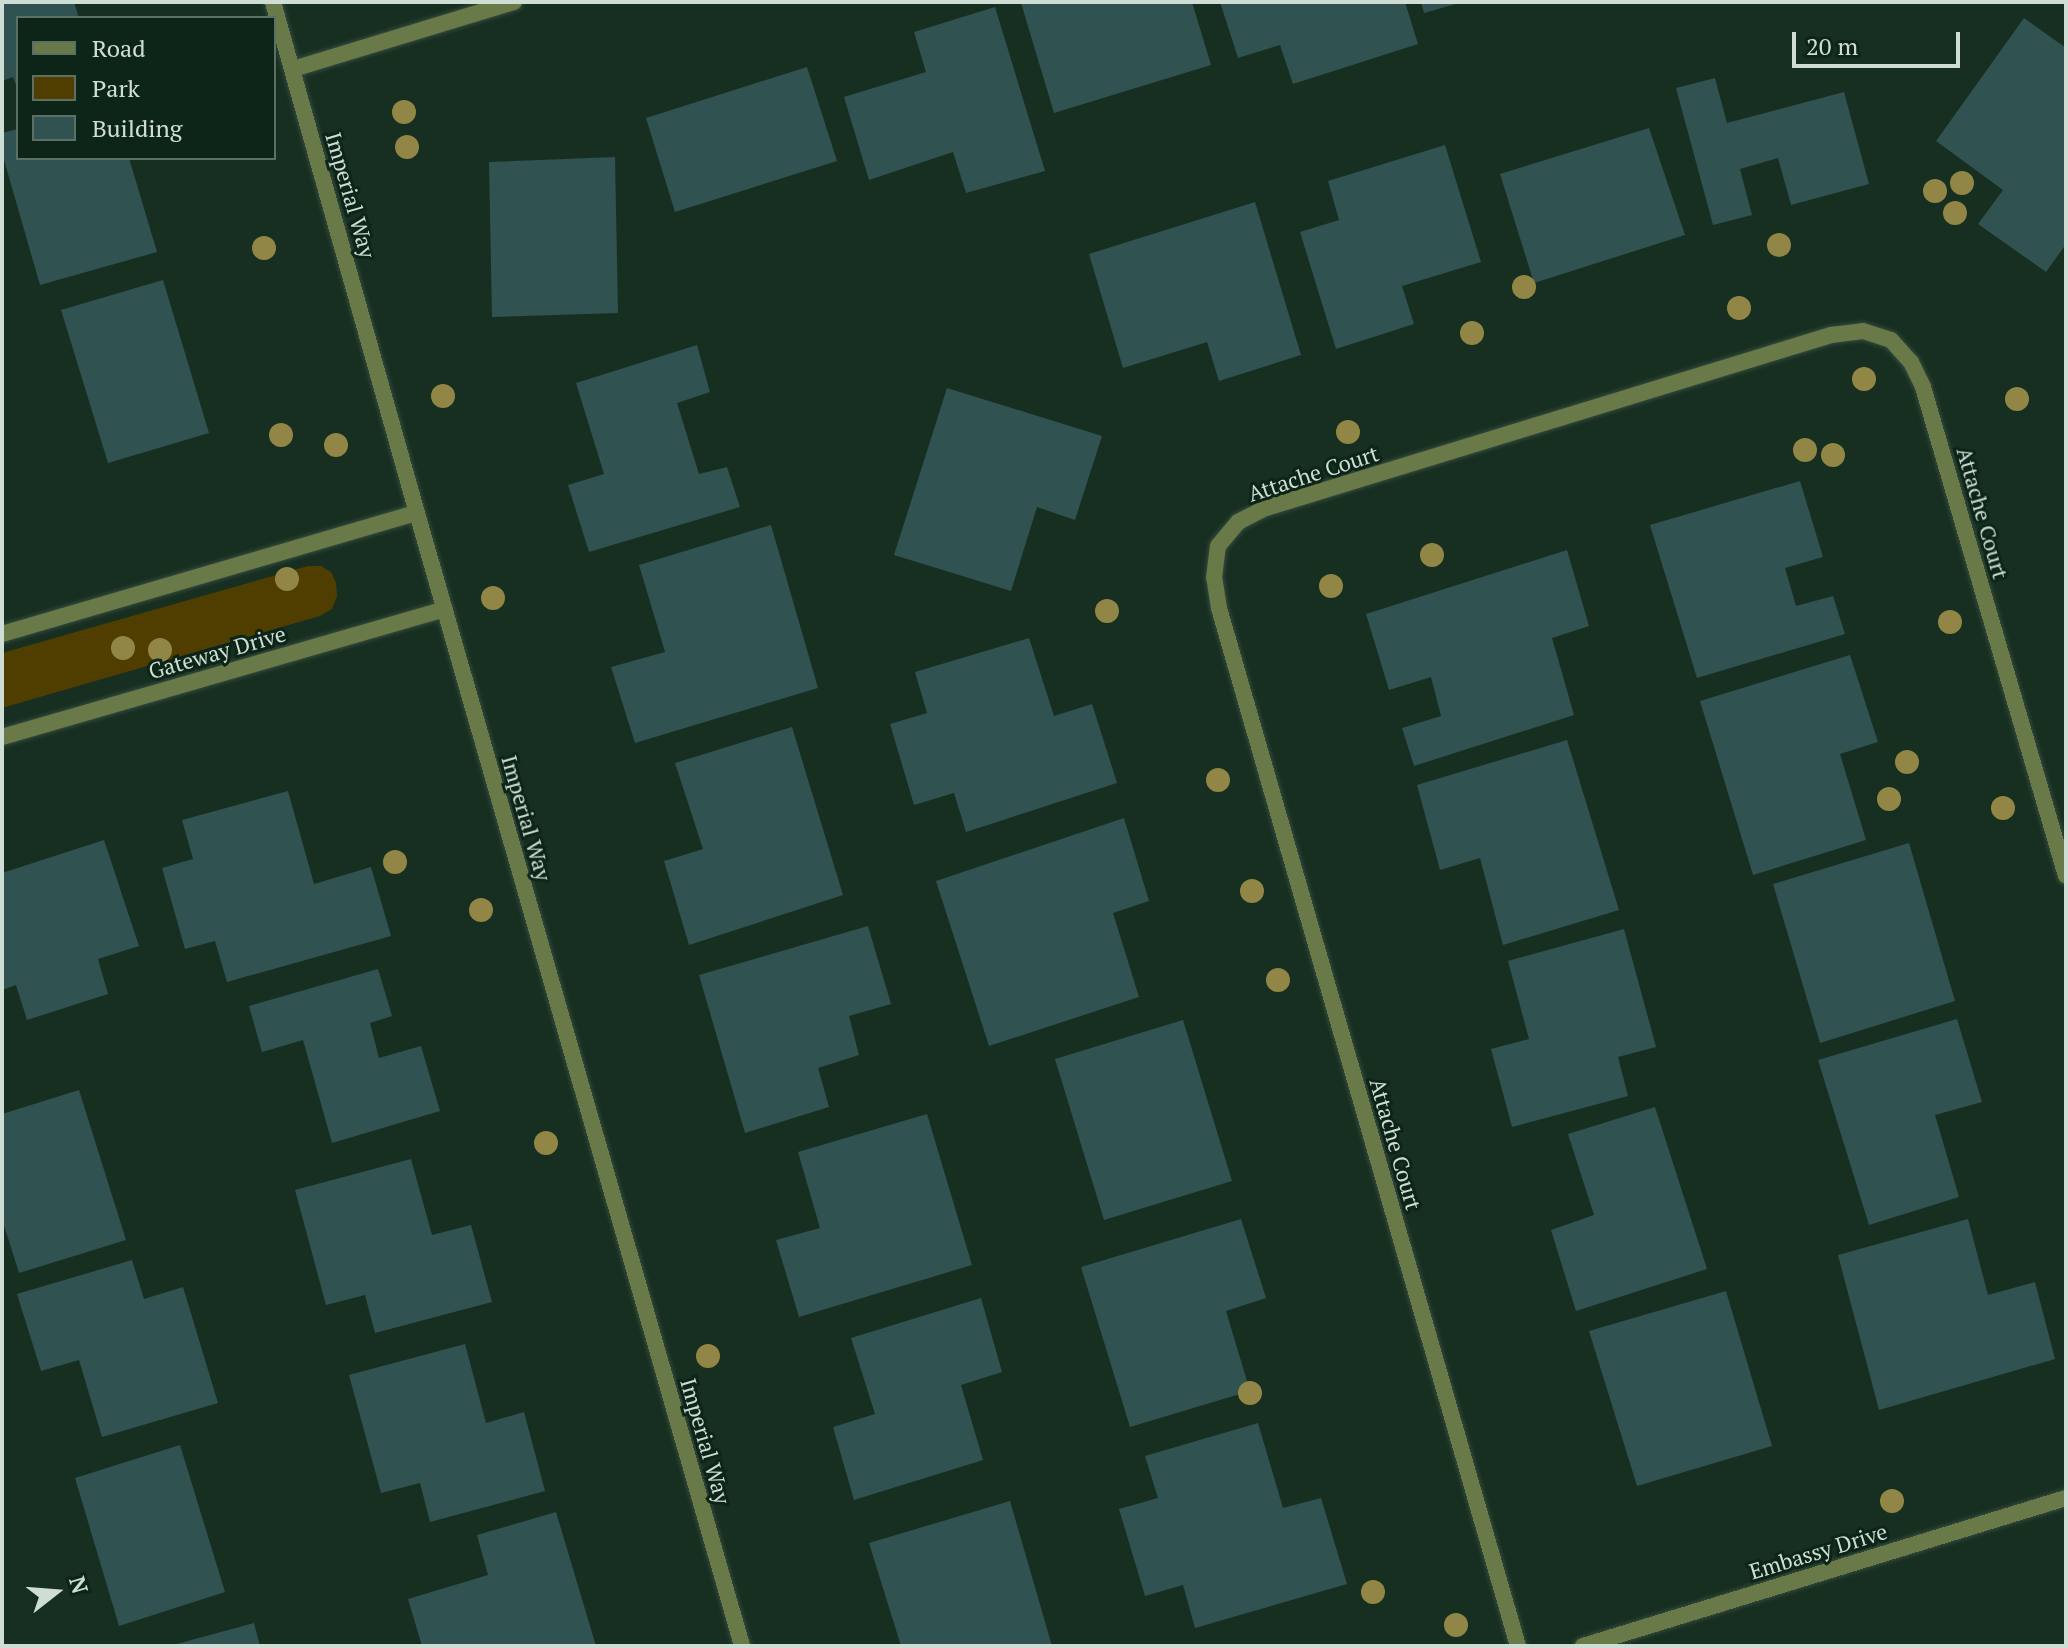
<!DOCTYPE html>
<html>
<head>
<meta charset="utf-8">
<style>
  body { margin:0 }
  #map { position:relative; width:2068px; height:1648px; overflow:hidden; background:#172f21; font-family:"PT Serif",serif }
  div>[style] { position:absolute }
  .green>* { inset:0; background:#503d00 }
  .building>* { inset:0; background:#305251 }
  .roads { filter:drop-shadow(0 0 2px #344b3e) drop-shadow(0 0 2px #344b3e) }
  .minor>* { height:16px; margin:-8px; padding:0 8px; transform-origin:8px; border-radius:8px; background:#697948 }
  .tertiary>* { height:16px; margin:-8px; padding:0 8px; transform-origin:8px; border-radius:8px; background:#697948 }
  .trees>* { width:24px; height:24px; margin:-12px; border-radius:50%; background:#918645 }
  span { translate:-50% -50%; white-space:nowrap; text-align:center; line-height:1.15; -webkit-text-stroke:6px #0d2518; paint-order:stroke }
  .street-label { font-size:22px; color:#cfded4 }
  .frame { position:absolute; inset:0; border:4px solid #cfded4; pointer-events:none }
  .legend { position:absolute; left:16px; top:16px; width:260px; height:144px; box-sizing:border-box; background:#0d2518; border:2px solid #5b6f63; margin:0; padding:10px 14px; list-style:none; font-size:24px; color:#cfded4 }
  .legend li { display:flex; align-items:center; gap:16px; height:40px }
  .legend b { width:40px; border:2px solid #5b6f63 }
  .north { position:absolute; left:16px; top:1552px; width:80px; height:80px; -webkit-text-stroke:6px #0d2518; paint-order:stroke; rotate:73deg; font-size:22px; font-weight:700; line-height:32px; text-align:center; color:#cfded4 }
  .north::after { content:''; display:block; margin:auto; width:28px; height:36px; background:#cfded4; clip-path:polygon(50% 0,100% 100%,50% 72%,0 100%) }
  .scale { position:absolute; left:1792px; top:32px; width:168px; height:36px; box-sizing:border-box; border:4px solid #cfded4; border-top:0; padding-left:10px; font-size:24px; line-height:28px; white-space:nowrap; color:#cfded4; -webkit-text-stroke:6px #0d2518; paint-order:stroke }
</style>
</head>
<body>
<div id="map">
  <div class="green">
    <i style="clip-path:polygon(308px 566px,321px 566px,331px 572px,336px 583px,337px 596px,332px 609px,320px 616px,2px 708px,2px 653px)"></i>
  </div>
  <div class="building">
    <i style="clip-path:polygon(2px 2px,74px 2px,79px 18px,18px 18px,18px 90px,13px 77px,2px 81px)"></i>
    <i style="clip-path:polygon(1192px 2px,1211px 65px,1054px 113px,1021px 3px)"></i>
    <i style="clip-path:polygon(1220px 2px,1405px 2px,1418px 44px,1293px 84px,1280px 45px,1238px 58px)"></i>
    <i style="clip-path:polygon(1421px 2px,1459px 2px,1459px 3px,1424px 13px)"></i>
    <i style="clip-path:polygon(995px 7px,1045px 171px,966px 193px,953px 152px,869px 180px,844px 97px,926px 72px,914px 32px)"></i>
    <i style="clip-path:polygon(2024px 18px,2066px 48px,2066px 244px,2046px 272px,1978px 224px,2003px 190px,1936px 141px)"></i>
    <i style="clip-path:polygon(807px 67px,837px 161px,675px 212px,646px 118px)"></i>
    <i style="clip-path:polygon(1715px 78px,1727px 123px,1844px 92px,1869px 184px,1791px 205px,1778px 158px,1740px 169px,1752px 215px,1713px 225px,1676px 88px)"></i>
    <i style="clip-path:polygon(1649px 128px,1685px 235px,1534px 283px,1500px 174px)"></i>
    <i style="clip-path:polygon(18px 129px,18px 158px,129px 158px,157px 252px,40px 285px,2px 153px,2px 133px)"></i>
    <i style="clip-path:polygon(1445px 145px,1481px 262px,1402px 286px,1414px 324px,1336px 349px,1300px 232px,1339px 220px,1328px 181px)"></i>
    <i style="clip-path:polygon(615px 157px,618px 313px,492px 317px,489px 162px)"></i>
    <i style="clip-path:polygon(1255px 202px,1301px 355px,1219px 381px,1207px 342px,1123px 368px,1089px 254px)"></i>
    <i style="clip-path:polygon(163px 280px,209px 433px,108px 463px,61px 310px)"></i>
    <i style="clip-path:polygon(697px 345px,710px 392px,677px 403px,699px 474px,727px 467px,740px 507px,589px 552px,568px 485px,604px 474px,576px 383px)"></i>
    <i style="clip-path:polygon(947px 388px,1102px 436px,1075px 520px,1037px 507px,1011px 591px,894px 555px)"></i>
    <i style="clip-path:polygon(1800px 481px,1823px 557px,1785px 568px,1796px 606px,1833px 596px,1845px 634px,1697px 678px,1650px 525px)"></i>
    <i style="clip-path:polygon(771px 525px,818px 688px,635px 743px,611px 667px,665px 652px,639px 565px)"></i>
    <i style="clip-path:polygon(1567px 550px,1589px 626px,1552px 638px,1574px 715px,1414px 766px,1402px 728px,1441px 716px,1431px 677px,1389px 690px,1366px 614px)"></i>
    <i style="clip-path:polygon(1029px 638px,1054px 716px,1092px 704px,1117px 783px,966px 832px,954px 793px,914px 805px,890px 724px,927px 713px,915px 672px)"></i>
    <i style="clip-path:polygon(1850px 655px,1878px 742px,1840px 754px,1866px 840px,1753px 875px,1700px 701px)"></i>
    <i style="clip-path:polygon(792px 727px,843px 895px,689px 945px,664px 861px,703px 849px,675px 763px)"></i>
    <i style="clip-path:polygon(1567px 740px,1619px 910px,1503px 945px,1480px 858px,1440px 870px,1417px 785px)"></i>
    <i style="clip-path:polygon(288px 791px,314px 884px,371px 867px,391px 936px,227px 982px,215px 941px,185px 949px,162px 868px,193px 859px,182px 820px)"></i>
    <i style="clip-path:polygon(1124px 818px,1149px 901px,1113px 913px,1139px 997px,989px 1046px,936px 881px)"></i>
    <i style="clip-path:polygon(104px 840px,139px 946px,98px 959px,108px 994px,27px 1020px,16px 985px,2px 990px,2px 873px)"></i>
    <i style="clip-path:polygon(1909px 843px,1955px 1001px,1820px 1043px,1773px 884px)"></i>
    <i style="clip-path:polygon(868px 926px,891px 1004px,849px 1016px,859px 1055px,818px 1068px,829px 1107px,745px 1133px,699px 975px)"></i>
    <i style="clip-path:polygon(1624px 929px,1656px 1047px,1618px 1057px,1628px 1096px,1512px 1127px,1491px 1049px,1529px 1039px,1508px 961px)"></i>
    <i style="clip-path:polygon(378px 969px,392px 1016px,370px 1023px,379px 1058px,421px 1046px,440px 1111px,332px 1143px,303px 1040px,262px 1052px,249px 1006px)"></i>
    <i style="clip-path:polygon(1957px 1019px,1982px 1102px,1935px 1115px,1959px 1197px,1869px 1225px,1818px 1060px)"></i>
    <i style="clip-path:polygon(1183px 1020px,1232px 1181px,1104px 1220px,1055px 1059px)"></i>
    <i style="clip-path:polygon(79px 1090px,126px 1240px,19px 1273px,2px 1219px,2px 1114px)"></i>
    <i style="clip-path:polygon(1655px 1107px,1707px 1269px,1576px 1311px,1551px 1230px,1594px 1215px,1568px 1134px)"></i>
    <i style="clip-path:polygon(927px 1114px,972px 1265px,799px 1317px,776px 1240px,820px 1228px,798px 1152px)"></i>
    <i style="clip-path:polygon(411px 1159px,432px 1235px,471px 1225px,492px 1302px,375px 1333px,365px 1295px,326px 1305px,295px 1190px)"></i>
    <i style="clip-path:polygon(1241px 1219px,1266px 1298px,1226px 1311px,1250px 1391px,1130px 1427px,1081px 1267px)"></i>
    <i style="clip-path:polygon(1968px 1219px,1988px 1295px,2035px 1282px,2055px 1359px,1879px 1410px,1838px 1255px)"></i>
    <i style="clip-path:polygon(132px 1260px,144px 1299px,183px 1287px,218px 1403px,102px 1437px,79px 1360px,41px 1371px,17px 1294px)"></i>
    <i style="clip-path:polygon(1726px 1291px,1772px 1446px,1637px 1486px,1589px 1331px)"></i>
    <i style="clip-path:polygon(981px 1298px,1002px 1372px,961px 1385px,983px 1460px,854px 1500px,833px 1427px,875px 1414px,851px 1338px)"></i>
    <i style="clip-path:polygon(465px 1344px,486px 1423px,524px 1412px,545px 1491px,430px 1522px,420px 1483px,381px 1493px,349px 1375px)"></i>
    <i style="clip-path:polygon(1258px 1423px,1283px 1508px,1321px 1498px,1347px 1584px,1195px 1628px,1183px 1585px,1145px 1596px,1119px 1509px,1158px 1498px,1145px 1456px)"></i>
    <i style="clip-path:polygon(180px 1445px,225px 1592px,119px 1626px,75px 1478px)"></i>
    <i style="clip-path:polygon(1010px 1501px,1052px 1646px,901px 1646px,869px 1543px)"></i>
    <i style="clip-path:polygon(556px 1512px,596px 1646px,422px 1646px,408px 1599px,488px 1575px,477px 1535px)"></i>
    <i style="clip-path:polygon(254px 1623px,260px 1646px,173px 1646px,173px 1645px)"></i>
  </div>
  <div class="roads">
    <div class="minor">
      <i style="left:293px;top:69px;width:231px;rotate:-16.9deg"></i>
      <i style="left:417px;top:513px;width:1179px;rotate:73.99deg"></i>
      <i style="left:1518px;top:1646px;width:1080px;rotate:-106.07deg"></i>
      <i style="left:1219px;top:608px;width:30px;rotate:-99deg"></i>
      <i style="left:1214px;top:578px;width:32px;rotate:-83deg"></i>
      <i style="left:1218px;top:546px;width:31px;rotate:-50deg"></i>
      <i style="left:1238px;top:522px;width:31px;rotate:-27deg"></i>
      <i style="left:1266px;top:508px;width:591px;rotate:-17.02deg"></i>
      <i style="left:1831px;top:335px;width:32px;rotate:-7deg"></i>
      <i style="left:1863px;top:331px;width:29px;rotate:18deg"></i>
      <i style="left:1891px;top:340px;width:30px;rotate:48deg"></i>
      <i style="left:1911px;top:362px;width:28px;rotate:64deg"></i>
      <i style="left:1923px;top:387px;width:509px;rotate:73.7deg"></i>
      <i style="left:1583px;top:1646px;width:505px;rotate:-17.04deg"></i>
    </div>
    <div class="tertiary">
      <i style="left:2px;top:634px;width:432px;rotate:-16.3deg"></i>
      <i style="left:417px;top:513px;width:531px;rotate:-105.74deg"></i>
      <i style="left:2px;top:737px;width:461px;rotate:-16.1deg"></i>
    </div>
  </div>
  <div class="trees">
    <i style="left:404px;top:112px"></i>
    <i style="left:407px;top:147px"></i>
    <i style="left:1962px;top:183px"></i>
    <i style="left:1935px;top:191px"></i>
    <i style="left:1955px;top:213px"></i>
    <i style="left:1779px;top:245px"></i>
    <i style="left:264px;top:248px"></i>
    <i style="left:1524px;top:287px"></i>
    <i style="left:1739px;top:308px"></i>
    <i style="left:1472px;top:333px"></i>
    <i style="left:1864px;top:379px"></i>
    <i style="left:443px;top:396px"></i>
    <i style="left:2017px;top:399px"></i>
    <i style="left:1348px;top:432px"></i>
    <i style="left:281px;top:435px"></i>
    <i style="left:336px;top:445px"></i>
    <i style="left:1805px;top:450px"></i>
    <i style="left:1833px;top:455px"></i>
    <i style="left:1432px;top:555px"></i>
    <i style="left:287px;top:579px"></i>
    <i style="left:1331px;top:586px"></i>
    <i style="left:493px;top:598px"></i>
    <i style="left:1107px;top:611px"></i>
    <i style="left:1950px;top:622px"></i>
    <i style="left:123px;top:648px"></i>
    <i style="left:160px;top:650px"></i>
    <i style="left:1907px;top:762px"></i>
    <i style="left:1218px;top:780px"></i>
    <i style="left:1889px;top:799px"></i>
    <i style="left:2003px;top:808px"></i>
    <i style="left:395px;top:862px"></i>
    <i style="left:1252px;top:891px"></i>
    <i style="left:481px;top:910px"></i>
    <i style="left:1278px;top:980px"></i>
    <i style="left:546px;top:1143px"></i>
    <i style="left:708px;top:1356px"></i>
    <i style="left:1250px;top:1393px"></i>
    <i style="left:1892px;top:1501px"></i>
    <i style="left:1373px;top:1592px"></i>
    <i style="left:1456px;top:1625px"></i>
  </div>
  <div class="street-label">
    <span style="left:351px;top:195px;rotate:74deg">Imperial Way</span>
    <span style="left:1313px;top:473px;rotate:-18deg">Attache Court</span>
    <span style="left:1983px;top:513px;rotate:74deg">Attache Court</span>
    <span style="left:217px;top:652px;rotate:-16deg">Gateway Drive</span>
    <span style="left:527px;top:818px;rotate:74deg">Imperial Way</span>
    <span style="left:1396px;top:1144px;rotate:74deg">Attache Court</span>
    <span style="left:706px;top:1441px;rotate:74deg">Imperial Way</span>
    <span style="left:1818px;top:1551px;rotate:-17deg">Embassy Drive</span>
  </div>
  <div class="frame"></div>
  <ul class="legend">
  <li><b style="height:10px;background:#697948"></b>Road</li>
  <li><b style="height:22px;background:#503d00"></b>Park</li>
  <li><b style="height:22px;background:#305251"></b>Building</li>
  </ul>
  <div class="north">N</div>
  <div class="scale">20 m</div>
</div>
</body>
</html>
